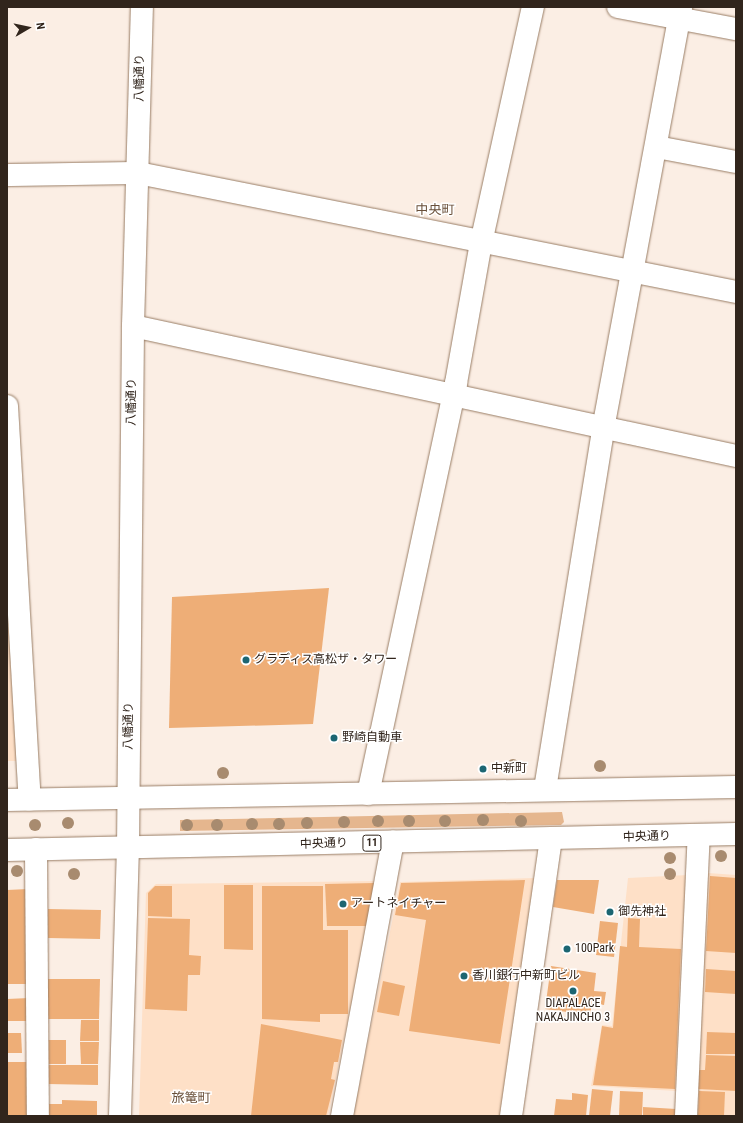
<!DOCTYPE html>
<html>
<head>
<meta charset="utf-8">
<style>
  body { margin:0 }
  #map { position:relative; width:743px; height:1123px; overflow:hidden; background:#fbeee4; font-family:"Roboto Condensed","Noto Sans JP",sans-serif }
  div>[style] { position:absolute }
  .built>* { inset:0; background:#fee0c7 }
  .green>* { inset:0; background:#e5b68e }
  .building>* { inset:0; background:#eeae77 }
  .roads { filter:drop-shadow(0 0 1px #997d65) drop-shadow(0 0 1px #997d65) }
  .minor>* { height:22px; margin:-11px; padding:0 11px; transform-origin:11px; border-radius:11px; background:#fff }
  .highway>* { height:22px; margin:-11px; padding:0 11px; transform-origin:11px; border-radius:11px; background:#fff }
  .trees>* { width:12px; height:12px; margin:-6px; border-radius:50%; background:#a88b6f }
  .dots>* { width:11px; height:11px; translate:-50% -50%; box-sizing:border-box; border:2px solid #fff; border-radius:50% }
  span { translate:-50% -50%; white-space:nowrap; text-align:center; line-height:1.15; -webkit-text-stroke:3px #fff; paint-order:stroke }
  .shield-label span { padding:1px 3px; background:#fff; border:1px solid; border-radius:3px; -webkit-text-stroke-width:0 }
  .shield-label { font-size:11px; color:#31251c; font-weight:700 }
  .street-label { font-size:12px; color:#31251c }
  .poi-label { font-size:12px; color:#31251c }
  .left { translate:0 -50%; text-align:left }
  .neighbourhood-label { font-size:13px; color:#694f39 }
  .frame { position:absolute; inset:0; border:8px solid #31251c; pointer-events:none }
  .north { position:absolute; left:8px; top:8px; width:40px; height:40px; -webkit-text-stroke:3px #fff; paint-order:stroke; rotate:81deg; font-size:11px; font-weight:700; line-height:16px; text-align:center; color:#31251c }
  .north::after { content:''; display:block; margin:auto; width:14px; height:18px; background:#31251c; clip-path:polygon(50% 0,100% 100%,50% 72%,0 100%) }
</style>
</head>
<body>
<div id="map">
  <div class="built">
    <i style="clip-path:polygon(7px 613px,11px 613px,20px 761px,7px 761px)"></i>
    <i style="clip-path:polygon(708px 873px,736px 875px,736px 1116px,696px 1116px)"></i>
    <i style="clip-path:polygon(688px 875px,677px 1091px,591px 1086px,602px 1025px,612px 1026px,628px 878px)"></i>
    <i style="clip-path:polygon(536px 878px,502px 1116px,353px 1116px,400px 882px)"></i>
    <i style="clip-path:polygon(377px 881px,328px 1116px,139px 1116px,146px 893px,156px 884px)"></i>
  </div>
  <div class="green">
    <i style="clip-path:polygon(562px 812px,564px 822px,561px 825px,180px 831px,180px 820px)"></i>
  </div>
  <div class="building">
    <i style="clip-path:polygon(329px 588px,313px 724px,169px 728px,172px 597px)"></i>
    <i style="clip-path:polygon(710px 876px,736px 878px,736px 953px,706px 951px)"></i>
    <i style="clip-path:polygon(525px 880px,500px 1044px,409px 1031px,426px 920px,395px 915px,401px 883px)"></i>
    <i style="clip-path:polygon(557px 880px,599px 880px,594px 914px,553px 907px)"></i>
    <i style="clip-path:polygon(375px 883px,366px 926px,327px 926px,325px 884px)"></i>
    <i style="clip-path:polygon(224px 885px,253px 885px,253px 950px,224px 949px)"></i>
    <i style="clip-path:polygon(155px 886px,172px 886px,172px 917px,148px 916px,148px 893px)"></i>
    <i style="clip-path:polygon(262px 886px,323px 886px,323px 930px,348px 930px,348px 1014px,320px 1014px,320px 1022px,262px 1019px)"></i>
    <i style="clip-path:polygon(28px 889px,26px 984px,8px 984px,7px 890px)"></i>
    <i style="clip-path:polygon(48px 909px,101px 910px,100px 939px,48px 938px)"></i>
    <i style="clip-path:polygon(148px 918px,190px 919px,189px 955px,201px 956px,200px 975px,188px 975px,187px 1011px,145px 1009px)"></i>
    <i style="clip-path:polygon(628px 918px,640px 919px,639px 947px,681px 949px,675px 1089px,593px 1085px,602px 1026px,613px 1028px,620px 946px,627px 947px)"></i>
    <i style="clip-path:polygon(600px 921px,618px 923px,614px 957px,596px 955px)"></i>
    <i style="clip-path:polygon(551px 966px,596px 973px,594px 991px,606px 992px,604px 1005px,592px 1003px,590px 1015px,545px 1009px)"></i>
    <i style="clip-path:polygon(706px 969px,736px 971px,736px 994px,705px 992px)"></i>
    <i style="clip-path:polygon(45px 979px,100px 979px,99px 1019px,45px 1019px)"></i>
    <i style="clip-path:polygon(383px 981px,405px 986px,399px 1016px,377px 1012px)"></i>
    <i style="clip-path:polygon(29px 998px,30px 1021px,7px 1021px,7px 999px)"></i>
    <i style="clip-path:polygon(81px 1020px,99px 1020px,99px 1041px,80px 1041px)"></i>
    <i style="clip-path:polygon(261px 1024px,342px 1040px,338px 1062px,334px 1062px,331px 1079px,335px 1080px,326px 1116px,251px 1116px)"></i>
    <i style="clip-path:polygon(707px 1032px,736px 1033px,736px 1054px,706px 1054px)"></i>
    <i style="clip-path:polygon(7px 1033px,21px 1033px,22px 1053px,7px 1053px)"></i>
    <i style="clip-path:polygon(48px 1040px,66px 1040px,66px 1064px,48px 1064px)"></i>
    <i style="clip-path:polygon(80px 1042px,99px 1042px,98px 1064px,81px 1064px)"></i>
    <i style="clip-path:polygon(706px 1055px,736px 1056px,736px 1091px,698px 1089px,699px 1070px,705px 1070px)"></i>
    <i style="clip-path:polygon(7px 1062px,28px 1062px,34px 1116px,7px 1116px)"></i>
    <i style="clip-path:polygon(48px 1065px,98px 1065px,98px 1085px,48px 1084px)"></i>
    <i style="clip-path:polygon(592px 1089px,613px 1091px,610px 1116px,589px 1116px)"></i>
    <i style="clip-path:polygon(620px 1091px,643px 1092px,642px 1116px,619px 1116px)"></i>
    <i style="clip-path:polygon(699px 1091px,725px 1092px,724px 1116px,698px 1116px)"></i>
    <i style="clip-path:polygon(572px 1093px,588px 1095px,586px 1116px,554px 1116px,556px 1099px,572px 1100px)"></i>
    <i style="clip-path:polygon(62px 1100px,97px 1101px,97px 1116px,45px 1116px,45px 1104px,62px 1104px)"></i>
    <i style="clip-path:polygon(643px 1107px,676px 1109px,675px 1116px,643px 1116px)"></i>
  </div>
  <div class="roads">
    <div class="minor">
      <i style="left:618px;top:7px;width:120px;rotate:10.6deg"></i>
      <i style="left:657px;top:147px;width:80px;rotate:10.8deg"></i>
      <i style="left:7px;top:175px;width:131px;rotate:-0.9deg"></i>
      <i style="left:138px;top:173px;width:610px;rotate:11.25deg"></i>
      <i style="left:133px;top:326px;width:617px;rotate:12.17deg"></i>
      <i style="left:7px;top:406px;width:394px;rotate:86.7deg"></i>
      <i style="left:545px;top:789px;width:365px;rotate:-80.8deg"></i>
      <i style="left:603px;top:429px;width:429px;rotate:-79.5deg"></i>
      <i style="left:368px;top:794px;width:420px;rotate:-77.9deg"></i>
      <i style="left:456px;top:383px;width:142px;rotate:-79.9deg"></i>
      <i style="left:481px;top:243px;width:242px;rotate:-77.6deg"></i>
      <i style="left:36px;top:849px;width:267px;rotate:89.6deg"></i>
      <i style="left:120px;top:1116px;width:267px;rotate:-88.3deg"></i>
      <i style="left:128px;top:849px;width:523px;rotate:-89.45deg"></i>
      <i style="left:133px;top:326px;width:319px;rotate:-88.4deg"></i>
      <i style="left:342px;top:1116px;width:279px;rotate:-79.5deg"></i>
      <i style="left:511px;top:1116px;width:280px;rotate:-81.8deg"></i>
      <i style="left:686px;top:1116px;width:281px;rotate:-87.4deg"></i>
    </div>
    <div class="highway">
      <i style="left:7px;top:800px;width:729px;rotate:-1.02deg"></i>
      <i style="left:7px;top:850px;width:729px;rotate:-1.26deg"></i>
    </div>
  </div>
  <div class="trees">
    <i style="left:513px;top:765px"></i>
    <i style="left:600px;top:766px"></i>
    <i style="left:223px;top:773px"></i>
    <i style="left:483px;top:820px"></i>
    <i style="left:378px;top:821px"></i>
    <i style="left:409px;top:821px"></i>
    <i style="left:445px;top:821px"></i>
    <i style="left:521px;top:821px"></i>
    <i style="left:344px;top:822px"></i>
    <i style="left:68px;top:823px"></i>
    <i style="left:307px;top:823px"></i>
    <i style="left:252px;top:824px"></i>
    <i style="left:279px;top:824px"></i>
    <i style="left:35px;top:825px"></i>
    <i style="left:187px;top:825px"></i>
    <i style="left:217px;top:825px"></i>
    <i style="left:721px;top:856px"></i>
    <i style="left:670px;top:858px"></i>
    <i style="left:17px;top:871px"></i>
    <i style="left:74px;top:874px"></i>
    <i style="left:670px;top:874px"></i>
  </div>
  <div class="dots">
    <i style="left:246px;top:660px;background:#1c6672"></i>
    <i style="left:334px;top:738px;background:#1c6672"></i>
    <i style="left:483px;top:769px;background:#1c6672"></i>
    <i style="left:343px;top:904px;background:#1c6672"></i>
    <i style="left:610px;top:912px;background:#1c6672"></i>
    <i style="left:567px;top:949px;background:#1c6672"></i>
    <i style="left:464px;top:976px;background:#1c6672"></i>
    <i style="left:573px;top:991px;background:#1c6672"></i>
  </div>
  <div class="shield-label">
    <span style="left:372px;top:843px">11</span>
  </div>
  <div class="street-label">
    <span style="left:140px;top:78px;rotate:-89deg">八幡通り</span>
    <span style="left:132px;top:402px;rotate:-89deg">八幡通り</span>
    <span style="left:129px;top:726px;rotate:-89deg">八幡通り</span>
    <span style="left:647px;top:837px;rotate:-2deg">中央通り</span>
    <span style="left:324px;top:844px;rotate:-2deg">中央通り</span>
  </div>
  <div class="poi-label">
    <span class="left" style="left:254px;top:660px">グラディス高松ザ・タワー</span>
    <span class="left" style="left:342px;top:738px">野崎自動車</span>
    <span class="left" style="left:491px;top:769px">中新町</span>
    <span class="left" style="left:351px;top:904px">アートネイチャー</span>
    <span class="left" style="left:618px;top:912px">御先神社</span>
    <span class="left" style="left:575px;top:949px">100Park</span>
    <span class="left" style="left:472px;top:976px">香川銀行中新町ビル</span>
    <span style="left:573px;top:1011px">DIAPALACE<br>NAKAJINCHO 3</span>
  </div>
  <div class="neighbourhood-label">
    <span style="left:435px;top:210px">中央町</span>
    <span style="left:191px;top:1098px">旅篭町</span>
  </div>
  <div class="frame"></div>
  <div class="north">N</div>
</div>
</body>
</html>
